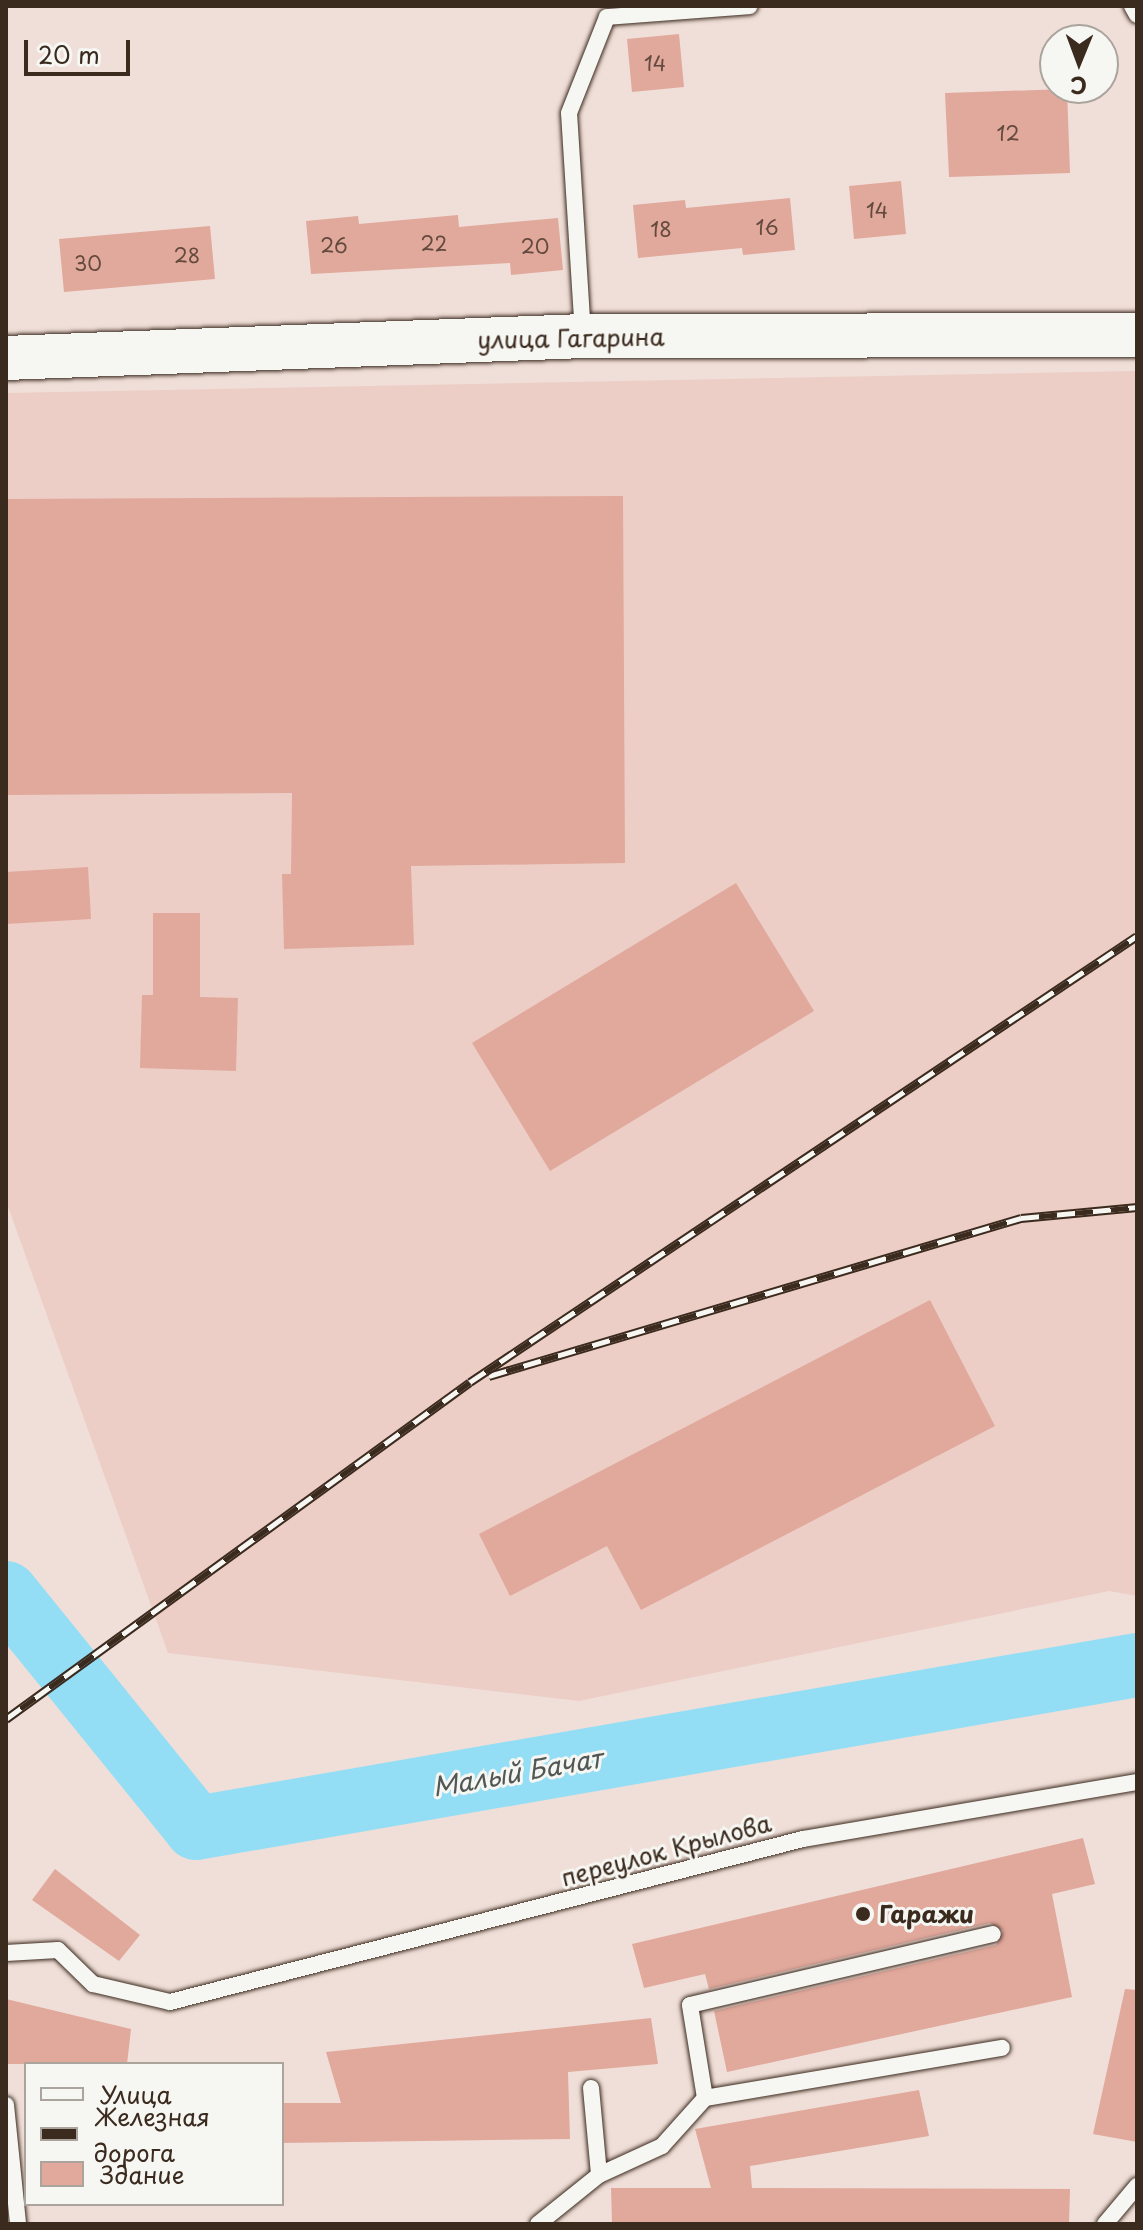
<!DOCTYPE html>
<html>
<head>
<meta charset="utf-8">
<style>
  body { margin:0 }
  #map { position:relative; width:1143px; height:2230px; overflow:hidden; background:#f0dfd8; font-family:"Playpen Sans",sans-serif }
  div>[style] { position:absolute }
  .built>* { inset:0; background:#eccec6 }
  .river>* { height:64px; margin:-32px; padding:0 32px; transform-origin:32px; border-radius:32px; background:#94def5 }
  .building>* { inset:0; background:#e1a89c }
  .roads { filter:drop-shadow(0 0 2px #3b2a1e) drop-shadow(0 0 2px #3b2a1e) }
  .lane>* { height:16px; margin:-8px; padding:0 8px; transform-origin:8px; border-radius:8px; background:#f6f6f2 }
  .secondary>* { height:44px; margin:-22px; padding:0 22px; transform-origin:22px; border-radius:22px; background:#f6f6f2 }
  .rail>* { height:9px; margin-top:-4.5px; transform-origin:0; background:repeating-linear-gradient(90deg,#f6f6f2 0 18px,#3b2a1e 0 36px); box-sizing:border-box; border-block:2px solid #3b2a1e }
  .dots>* { width:22px; height:22px; translate:-50% -50%; box-sizing:border-box; border:4px solid #f6f6f2; border-radius:50% }
  span { translate:-50% -50%; white-space:nowrap; text-align:center; line-height:1.15; -webkit-text-stroke:6px #f6f6f2; paint-order:stroke }
  .number-label { font-size:20px; color:#644a3e }
  .number-label span { -webkit-text-stroke-width:0 }
  .street-label { font-size:24px; color:#3b2a1e }
  .poi-label { font-size:24px; color:#3b2a1e; font-weight:700 }
  .left { translate:0 -50%; text-align:left }
  .water-label { font-size:26px; color:#515754; font-style:italic }
  .frame { position:absolute; inset:0; border:8px solid #3b2a1e; pointer-events:none }
  .legend { position:absolute; left:24px; top:2062px; width:260px; height:144px; box-sizing:border-box; background:#f6f6f2; border:2px solid #aba49d; margin:0; padding:10px 14px; list-style:none; font-size:24px; color:#3b2a1e }
  .legend li { display:flex; align-items:center; gap:16px; height:40px }
  .legend b { width:40px; border:2px solid #aba49d }
  .north { position:absolute; left:1039px; top:24px; width:80px; height:80px; box-sizing:border-box; background:#f6f6f2; border:2px solid #aba49d; border-radius:50%; rotate:181deg; font-size:22px; font-weight:700; line-height:32px; text-align:center; color:#3b2a1e }
  .north::after { content:''; display:block; margin:auto; width:28px; height:36px; background:#3b2a1e; clip-path:polygon(50% 0,100% 100%,50% 72%,0 100%) }
  .scale { position:absolute; left:24px; top:40px; width:106px; height:36px; box-sizing:border-box; border:4px solid #3b2a1e; border-top:0; padding-left:10px; font-size:24px; line-height:28px; white-space:nowrap; color:#3b2a1e; -webkit-text-stroke:6px #f6f6f2; paint-order:stroke }
</style>
</head>
<body>
<div id="map">
  <div class="built">
    <i style="clip-path:polygon(1137px 371px,1137px 1596px,1109px 1591px,579px 1701px,168px 1653px,6px 1201px,6px 393px)"></i>
  </div>
  <div class="river">
    <i style="left:6px;top:1593px;width:302px;rotate:51deg"></i>
    <i style="left:196px;top:1828px;width:955px;rotate:-9.83deg"></i>
  </div>
  <div class="building">
    <i style="clip-path:polygon(679px 34px,684px 87px,632px 92px,627px 39px)"></i>
    <i style="clip-path:polygon(1067px 89px,1070px 173px,949px 177px,945px 93px)"></i>
    <i style="clip-path:polygon(901px 181px,906px 234px,854px 239px,849px 186px)"></i>
    <i style="clip-path:polygon(790px 198px,795px 250px,743px 255px,742px 248px,638px 258px,633px 205px,685px 200px,686px 208px)"></i>
    <i style="clip-path:polygon(458px 215px,459px 227px,558px 218px,563px 270px,511px 275px,510px 263px,311px 274px,306px 221px,358px 216px,359px 224px)"></i>
    <i style="clip-path:polygon(210px 226px,215px 279px,64px 292px,59px 239px)"></i>
    <i style="clip-path:polygon(623px 496px,625px 863px,411px 866px,414px 945px,284px 949px,282px 874px,291px 874px,292px 793px,6px 795px,6px 499px)"></i>
    <i style="clip-path:polygon(88px 867px,91px 919px,6px 924px,6px 872px)"></i>
    <i style="clip-path:polygon(736px 883px,814px 1011px,550px 1171px,472px 1043px)"></i>
    <i style="clip-path:polygon(153px 913px,200px 913px,200px 997px,238px 998px,236px 1071px,140px 1068px,142px 995px,153px 995px)"></i>
    <i style="clip-path:polygon(930px 1300px,995px 1426px,641px 1610px,607px 1546px,510px 1596px,479px 1534px)"></i>
    <i style="clip-path:polygon(1083px 1838px,1095px 1884px,1052px 1894px,1072px 1997px,727px 2072px,714px 2011px,996px 1945px,1003px 1931px,990px 1923px,709px 1989px,705px 1974px,644px 1988px,632px 1944px)"></i>
    <i style="clip-path:polygon(55px 1869px,140px 1935px,119px 1961px,32px 1900px)"></i>
    <i style="clip-path:polygon(1125px 1989px,1137px 1990px,1137px 2142px,1093px 2134px)"></i>
    <i style="clip-path:polygon(6px 1999px,131px 2029px,127px 2064px,6px 2064px)"></i>
    <i style="clip-path:polygon(651px 2018px,658px 2064px,568px 2072px,570px 2139px,282px 2143px,283px 2103px,341px 2103px,326px 2052px)"></i>
    <i style="clip-path:polygon(919px 2090px,929px 2136px,750px 2166px,752px 2188px,1070px 2189px,1069px 2224px,612px 2224px,611px 2188px,711px 2188px,695px 2129px)"></i>
  </div>
  <div class="roads">
    <div class="lane">
      <i style="left:1132px;top:6px;width:10px;rotate:61deg"></i>
      <i style="left:583px;top:335px;width:222px;rotate:-93.6deg"></i>
      <i style="left:569px;top:113px;width:103px;rotate:-68.4deg"></i>
      <i style="left:607px;top:17px;width:143px;rotate:-4.4deg"></i>
      <i style="left:6px;top:1953px;width:52px;rotate:-3.3deg"></i>
      <i style="left:58px;top:1950px;width:49px;rotate:44.2deg"></i>
      <i style="left:93px;top:1984px;width:79px;rotate:13.2deg"></i>
      <i style="left:170px;top:2002px;width:654px;rotate:-14.44deg"></i>
      <i style="left:803px;top:1839px;width:339px;rotate:-9.7deg"></i>
      <i style="left:591px;top:2088px;width:87px;rotate:84.7deg"></i>
      <i style="left:705px;top:2098px;width:94px;rotate:-99.2deg"></i>
      <i style="left:690px;top:2005px;width:311px;rotate:-13.2deg"></i>
      <i style="left:6px;top:2105px;width:120px;rotate:84.2deg"></i>
      <i style="left:538px;top:2224px;width:78px;rotate:-38.8deg"></i>
      <i style="left:599px;top:2175px;width:69px;rotate:-24.7deg"></i>
      <i style="left:662px;top:2146px;width:64px;rotate:-48.1deg"></i>
      <i style="left:705px;top:2098px;width:301px;rotate:-9.6deg"></i>
      <i style="left:1105px;top:2224px;width:50px;rotate:-49.9deg"></i>
    </div>
    <div class="secondary">
      <i style="left:6px;top:358px;width:578px;rotate:-2.18deg"></i>
      <i style="left:584px;top:336px;width:553px;rotate:-0.1deg"></i>
    </div>
  </div>
  <div class="rail">
    <i style="left:489px;top:1376px;width:555px;rotate:-16.54deg"></i>
    <i style="left:1021px;top:1218px;width:117px;rotate:-5.4deg"></i>
    <i style="left:6px;top:1719px;width:573px;rotate:-35.99deg"></i>
    <i style="left:470px;top:1382px;width:802px;rotate:-33.77deg"></i>
  </div>
  <div class="dots">
    <i style="left:863px;top:1914px;background:#3b2a1e"></i>
  </div>
  <div class="number-label">
    <span style="left:655px;top:63px">14</span>
    <span style="left:1008px;top:133px">12</span>
    <span style="left:877px;top:210px">14</span>
    <span style="left:767px;top:227px">16</span>
    <span style="left:661px;top:229px">18</span>
    <span style="left:434px;top:243px">22</span>
    <span style="left:334px;top:245px">26</span>
    <span style="left:535px;top:246px">20</span>
    <span style="left:187px;top:255px">28</span>
    <span style="left:88px;top:263px">30</span>
  </div>
  <div class="street-label">
    <span style="left:571px;top:338px;rotate:-1deg">улица Гагарина</span>
    <span style="left:666px;top:1850px;rotate:-15deg">переулок Крылова</span>
  </div>
  <div class="poi-label">
    <span class="left" style="left:879px;top:1914px">Гаражи</span>
  </div>
  <div class="water-label">
    <span style="left:517px;top:1772px;rotate:-10deg">Малый Бачат</span>
  </div>
  <div class="frame"></div>
  <ul class="legend">
  <li><b style="height:10px;background:#f6f6f2"></b>Улица</li>
  <li><b style="height:10px;background:#3b2a1e"></b>Железная дорога</li>
  <li><b style="height:22px;background:#e1a89c"></b>Здание</li>
  </ul>
  <div class="north">С</div>
  <div class="scale">20 m</div>
</div>
</body>
</html>
